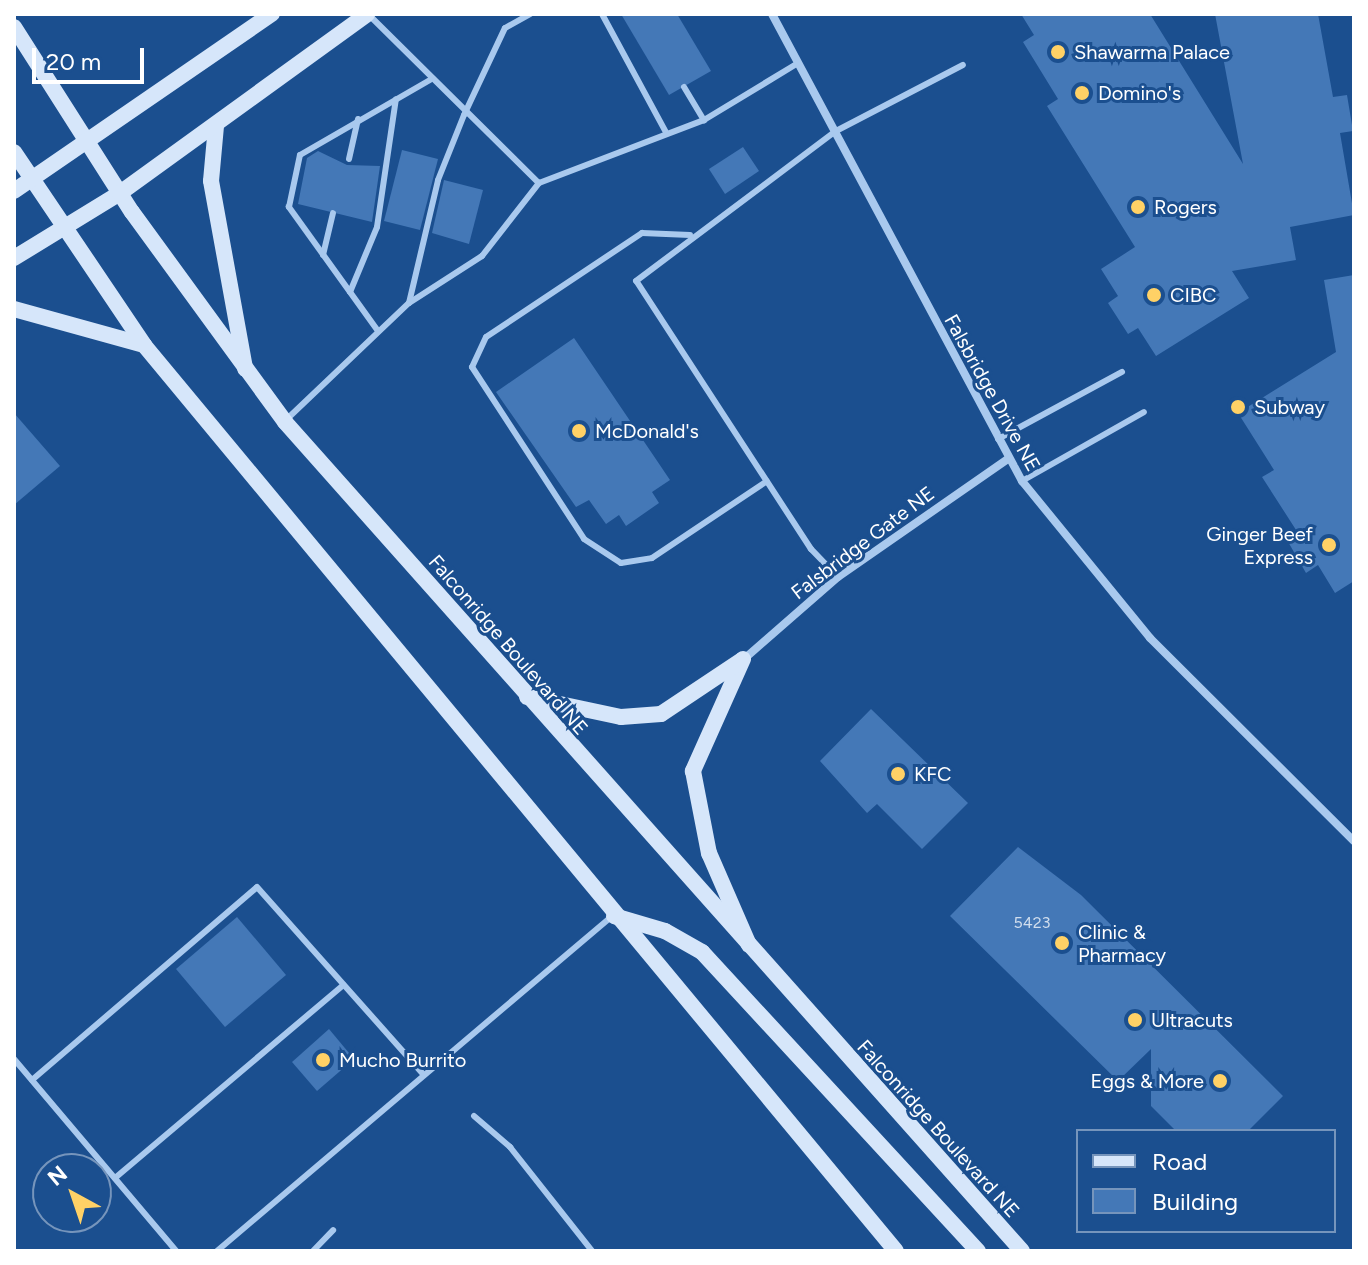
<!DOCTYPE html>
<html>
<head>
<meta charset="utf-8">
<style>
  body { margin:0 }
  #map { position:relative; width:1368px; height:1265px; overflow:hidden; background:#1b4f8f; font-family:Figtree,sans-serif }
  div>[style] { position:absolute }
  .building>* { inset:0; background:#4478b7 }
  .lane>* { height:6px; margin:-3px; padding:0 3px; transform-origin:3px; border-radius:3px; background:#a9c9ee }
  .street>* { height:8px; margin:-4px; padding:0 4px; transform-origin:4px; border-radius:4px; background:#a9c9ee }
  .secondary>* { height:16px; margin:-8px; padding:0 8px; transform-origin:8px; border-radius:8px; background:#d6e6fa }
  .dots>* { width:22px; height:22px; translate:-50% -50%; box-sizing:border-box; border:4px solid #1b4f8f; border-radius:50% }
  span { translate:-50% -50%; white-space:nowrap; text-align:center; line-height:1.15; -webkit-text-stroke:6px #1b4f8f; paint-order:stroke }
  .number-label { font-size:16px; color:#d0dded }
  .number-label span { -webkit-text-stroke-width:0 }
  .poi-label { font-size:20px; color:#fff }
  .left { translate:0 -50%; text-align:left }
  .right { translate:-100% -50%; text-align:right }
  .street-label { font-size:20px; color:#fff }
  .frame { position:absolute; inset:0; border:16px solid #fff; pointer-events:none }
  .legend { position:absolute; left:1076px; top:1129px; width:260px; height:104px; box-sizing:border-box; background:#1b4f8f; border:2px solid #7695bc; margin:0; padding:10px 14px; list-style:none; font-size:24px; color:#fff }
  .legend li { display:flex; align-items:center; gap:16px; height:40px }
  .legend b { width:40px; border:2px solid #7695bc }
  .north { position:absolute; left:32px; top:1153px; width:80px; height:80px; box-sizing:border-box; background:#1b4f8f; border:2px solid #7695bc; border-radius:50%; rotate:320deg; font-size:22px; font-weight:700; line-height:32px; text-align:center; color:#fff }
  .north::after { content:''; display:block; margin:auto; width:28px; height:36px; background:#ffd166; clip-path:polygon(50% 0,100% 100%,50% 72%,0 100%) }
  .scale { position:absolute; left:32px; top:48px; width:112px; height:36px; box-sizing:border-box; border:4px solid #fff; border-top:0; padding-left:10px; font-size:24px; line-height:28px; white-space:nowrap; color:#fff; -webkit-text-stroke:6px #1b4f8f; paint-order:stroke }
</style>
</head>
<body>
<div id="map">
  <div class="building">
    <i style="clip-path:polygon(621px 14px,677px 14px,711px 71px,669px 95px)"></i>
    <i style="clip-path:polygon(1021px 14px,1150px 14px,1243px 164px,1215px 14px,1318px 14px,1333px 97px,1347px 95px,1353px 131px,1340px 133px,1354px 215px,1290px 227px,1296px 260px,1232px 271px,1249px 298px,1156px 356px,1138px 328px,1128px 334px,1108px 303px,1118px 296px,1101px 269px,1135px 247px,1047px 106px,1058px 99px,1023px 42px,1034px 35px)"></i>
    <i style="clip-path:polygon(743px 147px,759px 171px,725px 194px,709px 169px)"></i>
    <i style="clip-path:polygon(402px 150px,438px 159px,420px 230px,384px 221px)"></i>
    <i style="clip-path:polygon(318px 151px,347px 165px,380px 166px,372px 222px,298px 204px,307px 158px)"></i>
    <i style="clip-path:polygon(444px 180px,483px 190px,469px 244px,432px 233px)"></i>
    <i style="clip-path:polygon(1354px 275px,1354px 581px,1335px 593px,1318px 565px,1306px 573px,1287px 540px,1298px 533px,1262px 477px,1274px 470px,1238px 413px,1336px 352px,1324px 280px)"></i>
    <i style="clip-path:polygon(574px 338px,670px 480px,652px 492px,659px 503px,626px 526px,619px 515px,606px 524px,589px 500px,576px 507px,496px 392px)"></i>
    <i style="clip-path:polygon(14px 413px,60px 466px,14px 505px)"></i>
    <i style="clip-path:polygon(871px 709px,968px 803px,922px 849px,877px 804px,867px 813px,820px 761px)"></i>
    <i style="clip-path:polygon(1018px 847px,1081px 895px,1283px 1096px,1248px 1131px,1176px 1131px,1151px 1106px,1151px 1049px,1118px 1081px,950px 916px)"></i>
    <i style="clip-path:polygon(237px 917px,286px 975px,225px 1027px,176px 969px)"></i>
    <i style="clip-path:polygon(329px 1029px,354px 1059px,317px 1091px,292px 1062px)"></i>
  </div>
  <div class="lane">
    <i style="left:368px;top:14px;width:240px;rotate:44.7deg"></i>
    <i style="left:602px;top:14px;width:136px;rotate:61.6deg"></i>
    <i style="left:684px;top:87px;width:39px;rotate:59deg"></i>
    <i style="left:349px;top:159px;width:41px;rotate:-77.3deg"></i>
    <i style="left:690px;top:235px;width:48px;rotate:-177.6deg"></i>
    <i style="left:642px;top:233px;width:187px;rotate:146.3deg"></i>
    <i style="left:486px;top:337px;width:33px;rotate:115deg"></i>
    <i style="left:472px;top:367px;width:205px;rotate:56.9deg"></i>
    <i style="left:584px;top:539px;width:44px;rotate:33deg"></i>
    <i style="left:621px;top:563px;width:31px;rotate:-9deg"></i>
    <i style="left:652px;top:558px;width:138px;rotate:-33.8deg"></i>
    <i style="left:323px;top:255px;width:43px;rotate:-76.6deg"></i>
    <i style="left:350px;top:292px;width:70px;rotate:-67.4deg"></i>
    <i style="left:377px;top:227px;width:129px;rotate:-81.6deg"></i>
    <i style="left:409px;top:303px;width:126px;rotate:-76.7deg"></i>
    <i style="left:438px;top:180px;width:70px;rotate:-68.2deg"></i>
    <i style="left:464px;top:115px;width:96px;rotate:-64.8deg"></i>
    <i style="left:505px;top:28px;width:29px;rotate:-29deg"></i>
    <i style="left:378px;top:331px;width:153px;rotate:-125.7deg"></i>
    <i style="left:289px;top:207px;width:53px;rotate:-78.1deg"></i>
    <i style="left:300px;top:155px;width:150px;rotate:-30deg"></i>
    <i style="left:287px;top:419px;width:168px;rotate:-43.6deg"></i>
    <i style="left:409px;top:303px;width:87px;rotate:-32.8deg"></i>
    <i style="left:482px;top:256px;width:93px;rotate:-52deg"></i>
    <i style="left:539px;top:183px;width:177px;rotate:-20.9deg"></i>
    <i style="left:704px;top:120px;width:110px;rotate:-31.2deg"></i>
    <i style="left:998px;top:439px;width:141px;rotate:-28.4deg"></i>
    <i style="left:1022px;top:481px;width:140px;rotate:-29.5deg"></i>
    <i style="left:838px;top:577px;width:39px;rotate:-134deg"></i>
    <i style="left:811px;top:549px;width:320px;rotate:-123.1deg"></i>
    <i style="left:636px;top:281px;width:250px;rotate:-36.9deg"></i>
    <i style="left:836px;top:131px;width:143px;rotate:-27.5deg"></i>
    <i style="left:14px;top:1059px;width:251px;rotate:49.8deg"></i>
    <i style="left:32px;top:1080px;width:296px;rotate:-40.6deg"></i>
    <i style="left:257px;top:887px;width:251px;rotate:48.4deg"></i>
    <i style="left:474px;top:1116px;width:48px;rotate:40.7deg"></i>
    <i style="left:510px;top:1147px;width:132px;rotate:51.7deg"></i>
    <i style="left:115px;top:1178px;width:299px;rotate:-40.2deg"></i>
    <i style="left:217px;top:1251px;width:517px;rotate:-40.29deg"></i>
    <i style="left:313px;top:1251px;width:29px;rotate:-46deg"></i>
  </div>
  <div class="street">
    <i style="left:772px;top:14px;width:530px;rotate:61.84deg"></i>
    <i style="left:1022px;top:481px;width:203px;rotate:50.8deg"></i>
    <i style="left:1150px;top:638px;width:288px;rotate:44.9deg"></i>
    <i style="left:744px;top:659px;width:125px;rotate:-41.1deg"></i>
    <i style="left:838px;top:577px;width:207px;rotate:-34.8deg"></i>
  </div>
  <div class="secondary">
    <i style="left:14px;top:27px;width:219px;rotate:57.5deg"></i>
    <i style="left:132px;top:212px;width:260px;rotate:53.9deg"></i>
    <i style="left:285px;top:422px;width:1109px;rotate:48.36deg"></i>
    <i style="left:216px;top:126px;width:55px;rotate:95.2deg"></i>
    <i style="left:211px;top:181px;width:191px;rotate:79.7deg"></i>
    <i style="left:14px;top:152px;width:233px;rotate:56deg"></i>
    <i style="left:144px;top:345px;width:1177px;rotate:50.31deg"></i>
    <i style="left:14px;top:191px;width:313px;rotate:-34.5deg"></i>
    <i style="left:14px;top:258px;width:124px;rotate:-31.5deg"></i>
    <i style="left:120px;top:193px;width:305px;rotate:-35.9deg"></i>
    <i style="left:14px;top:309px;width:135px;rotate:15.5deg"></i>
    <i style="left:743px;top:659px;width:123px;rotate:114.1deg"></i>
    <i style="left:693px;top:771px;width:84px;rotate:79deg"></i>
    <i style="left:709px;top:853px;width:100px;rotate:66.5deg"></i>
    <i style="left:527px;top:697px;width:96px;rotate:12deg"></i>
    <i style="left:621px;top:717px;width:40px;rotate:-4.3deg"></i>
    <i style="left:661px;top:714px;width:97px;rotate:-33.7deg"></i>
    <i style="left:614px;top:916px;width:53px;rotate:16.4deg"></i>
    <i style="left:665px;top:931px;width:43px;rotate:29.6deg"></i>
    <i style="left:702px;top:952px;width:407px;rotate:47.3deg"></i>
  </div>
  <div class="dots">
    <i style="left:1058px;top:52px;background:#ffd166"></i>
    <i style="left:1082px;top:93px;background:#ffd166"></i>
    <i style="left:1138px;top:207px;background:#ffd166"></i>
    <i style="left:1154px;top:295px;background:#ffd166"></i>
    <i style="left:1238px;top:407px;background:#ffd166"></i>
    <i style="left:579px;top:431px;background:#ffd166"></i>
    <i style="left:1329px;top:545px;background:#ffd166"></i>
    <i style="left:898px;top:774px;background:#ffd166"></i>
    <i style="left:1062px;top:943px;background:#ffd166"></i>
    <i style="left:1135px;top:1020px;background:#ffd166"></i>
    <i style="left:323px;top:1060px;background:#ffd166"></i>
    <i style="left:1220px;top:1081px;background:#ffd166"></i>
  </div>
  <div class="number-label">
    <span style="left:1032px;top:923px">5423</span>
  </div>
  <div class="poi-label">
    <span class="left" style="left:1074px;top:52px">Shawarma Palace</span>
    <span class="left" style="left:1098px;top:93px">Domino's</span>
    <span class="left" style="left:1154px;top:207px">Rogers</span>
    <span class="left" style="left:1170px;top:295px">CIBC</span>
    <span class="left" style="left:1254px;top:407px">Subway</span>
    <span class="left" style="left:595px;top:431px">McDonald's</span>
    <span class="right" style="left:1313px;top:546px">Ginger Beef<br>Express</span>
    <span class="left" style="left:914px;top:774px">KFC</span>
    <span class="left" style="left:1078px;top:944px">Clinic &amp;<br>Pharmacy</span>
    <span class="left" style="left:1151px;top:1020px">Ultracuts</span>
    <span class="left" style="left:339px;top:1060px">Mucho Burrito</span>
    <span class="right" style="left:1204px;top:1081px">Eggs &amp; More</span>
  </div>
  <div class="street-label">
    <span style="left:992px;top:393px;rotate:61deg">Falsbridge Drive NE</span>
    <span style="left:863px;top:543px;rotate:-37deg">Falsbridge Gate NE</span>
    <span style="left:508px;top:645px;rotate:49deg">Falconridge Boulevard NE</span>
    <span style="left:938px;top:1129px;rotate:48deg">Falconridge Boulevard NE</span>
  </div>
  <div class="frame"></div>
  <ul class="legend">
  <li><b style="height:10px;background:#d6e6fa"></b>Road</li>
  <li><b style="height:22px;background:#4478b7"></b>Building</li>
  </ul>
  <div class="north">N</div>
  <div class="scale">20 m</div>
</div>
</body>
</html>
